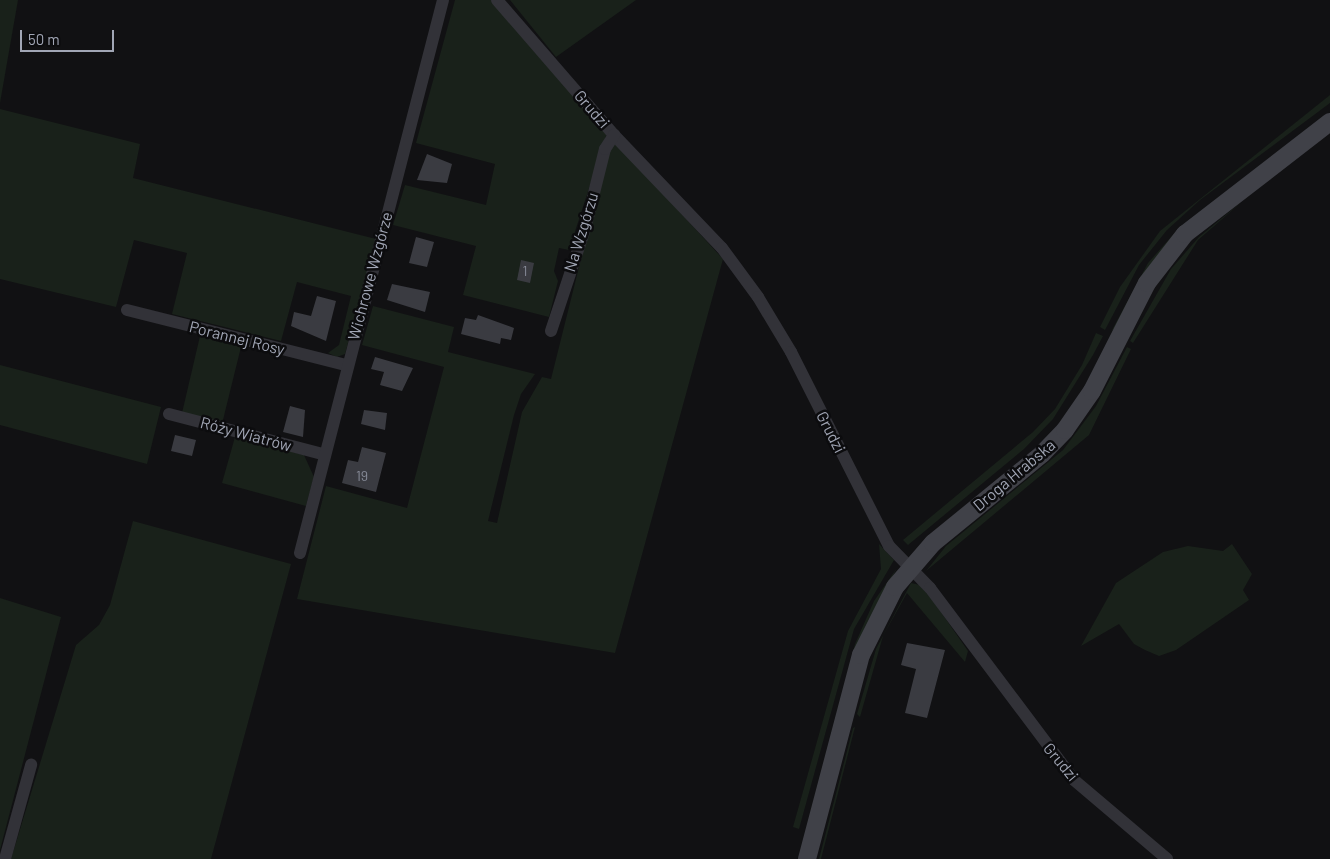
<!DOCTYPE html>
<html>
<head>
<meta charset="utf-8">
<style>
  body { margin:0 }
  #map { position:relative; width:1330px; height:859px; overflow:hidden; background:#111113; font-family:Barlow,sans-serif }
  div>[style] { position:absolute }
  .green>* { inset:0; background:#19211a }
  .building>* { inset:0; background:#3a3b41 }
  .street>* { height:12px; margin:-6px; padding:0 6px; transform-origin:6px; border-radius:6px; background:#323238 }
  .secondary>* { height:18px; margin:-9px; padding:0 9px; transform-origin:9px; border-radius:9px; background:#404148 }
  span { translate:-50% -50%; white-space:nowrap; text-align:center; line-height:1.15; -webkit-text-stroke:5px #0c0c0e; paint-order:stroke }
  .number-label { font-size:14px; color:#878b98 }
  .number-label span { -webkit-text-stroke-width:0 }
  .street-label { font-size:16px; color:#a1a6b5 }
  .scale { position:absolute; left:20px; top:30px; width:94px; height:22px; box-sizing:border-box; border:2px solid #a1a6b5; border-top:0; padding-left:6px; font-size:15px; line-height:18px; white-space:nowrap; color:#a1a6b5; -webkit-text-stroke:4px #0c0c0e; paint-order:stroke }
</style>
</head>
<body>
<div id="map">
  <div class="green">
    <i style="clip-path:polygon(0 0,18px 0,0 103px)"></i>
    <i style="clip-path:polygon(455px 0,491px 0,607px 133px,569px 250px,559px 248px,554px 271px,558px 281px,549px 317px,463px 295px,476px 246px,393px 225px,405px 185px,486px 205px,495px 164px,416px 143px)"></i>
    <i style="clip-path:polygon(510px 0,636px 0,556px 57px)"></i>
    <i style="clip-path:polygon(1330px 95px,1330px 103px,1200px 200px,1167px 230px,1139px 265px,1105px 330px,1100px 327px,1120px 287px,1160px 231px)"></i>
    <i style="clip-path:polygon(0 109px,140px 144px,133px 178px,376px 239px,345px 354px,337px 357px,328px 353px,339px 345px,351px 296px,297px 282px,281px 341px,172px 314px,187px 253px,134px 240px,116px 307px,0 279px)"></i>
    <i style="clip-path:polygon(1330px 111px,1214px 201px,1111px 332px,1148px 263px,1179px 228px)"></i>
    <i style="clip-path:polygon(615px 142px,723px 259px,615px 653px,297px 599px,326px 486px,407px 508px,423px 447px,444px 367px,362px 345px,373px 306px,454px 327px,448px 352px,535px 374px,521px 394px,514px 415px,488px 521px,497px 523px,522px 412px,542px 377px,551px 379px,608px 151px)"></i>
    <i style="clip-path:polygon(1244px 200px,1198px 240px,1133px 343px,1130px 341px,1171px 269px,1199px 237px)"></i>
    <i style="clip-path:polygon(1096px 333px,1103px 336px,1093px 355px,1053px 419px,1024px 449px,908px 545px,903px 540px,1033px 432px,1055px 409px,1082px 365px)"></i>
    <i style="clip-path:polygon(200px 336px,241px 347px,222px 424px,182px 413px)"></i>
    <i style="clip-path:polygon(1127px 347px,1131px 349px,1089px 435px,926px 571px,946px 546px,1063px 450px,1096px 406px)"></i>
    <i style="clip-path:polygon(0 365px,161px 407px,147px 464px,0 425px)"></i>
    <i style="clip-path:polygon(235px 437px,304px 455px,314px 477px,306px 506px,222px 483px)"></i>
    <i style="clip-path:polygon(133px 521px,291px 564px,211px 859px,11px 859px,76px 645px,99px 625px,110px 605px)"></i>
    <i style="clip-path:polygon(879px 544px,894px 560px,854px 629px,799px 829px,793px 827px,848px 631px,881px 569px)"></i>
    <i style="clip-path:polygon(1232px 544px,1252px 574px,1243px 590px,1249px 600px,1176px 650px,1159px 656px,1145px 650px,1134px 644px,1119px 624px,1081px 646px,1116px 583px,1163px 552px,1188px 546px,1223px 551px)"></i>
    <i style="clip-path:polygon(897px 568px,865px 627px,806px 830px,855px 644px,874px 601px)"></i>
    <i style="clip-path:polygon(911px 583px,920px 585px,934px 602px,968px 651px,965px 662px,907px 593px,883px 636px,860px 717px,857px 714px,876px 649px)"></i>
    <i style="clip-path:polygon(0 598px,61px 617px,0 850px)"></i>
    <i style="clip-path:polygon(855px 727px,821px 859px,819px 859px,853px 728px)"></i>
  </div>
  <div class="building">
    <i style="clip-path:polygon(427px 154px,452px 164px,447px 183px,417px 180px)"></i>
    <i style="clip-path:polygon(416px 237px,434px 242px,427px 267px,409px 263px)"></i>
    <i style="clip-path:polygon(521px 260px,534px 263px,530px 283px,517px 280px)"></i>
    <i style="clip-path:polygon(392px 284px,430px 292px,425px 312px,387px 300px)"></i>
    <i style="clip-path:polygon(317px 296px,336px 301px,326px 341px,291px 326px,294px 312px,311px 316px)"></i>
    <i style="clip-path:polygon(478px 315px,514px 328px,511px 340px,501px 338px,500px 344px,461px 334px,465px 318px,476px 320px)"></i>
    <i style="clip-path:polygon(375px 357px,413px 368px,402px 391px,380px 385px,384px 372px,371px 369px)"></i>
    <i style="clip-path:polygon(290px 406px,305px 410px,303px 437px,283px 432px)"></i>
    <i style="clip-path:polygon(364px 410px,387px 413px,385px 430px,361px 424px)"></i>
    <i style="clip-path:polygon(175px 435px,196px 440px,192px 456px,171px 451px)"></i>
    <i style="clip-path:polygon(362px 447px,386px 453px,376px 492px,342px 483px,348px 460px,358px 462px)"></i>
    <i style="clip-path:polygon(907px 643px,945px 650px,927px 718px,905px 713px,916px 669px,901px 665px)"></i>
  </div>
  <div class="street">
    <i style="left:497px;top:0;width:179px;rotate:49.1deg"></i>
    <i style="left:614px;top:135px;width:156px;rotate:46.3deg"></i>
    <i style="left:722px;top:248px;width:61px;rotate:53.7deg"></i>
    <i style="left:758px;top:297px;width:64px;rotate:59deg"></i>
    <i style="left:791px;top:352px;width:217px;rotate:63.2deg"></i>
    <i style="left:889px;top:546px;width:59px;rotate:45.7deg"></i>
    <i style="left:930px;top:588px;width:240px;rotate:53.1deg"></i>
    <i style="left:1074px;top:780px;width:122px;rotate:40.3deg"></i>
    <i style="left:127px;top:310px;width:226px;rotate:14.1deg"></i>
    <i style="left:551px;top:331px;width:108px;rotate:-71.6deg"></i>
    <i style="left:585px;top:229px;width:82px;rotate:-76deg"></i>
    <i style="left:605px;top:149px;width:17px;rotate:-57deg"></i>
    <i style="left:169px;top:414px;width:159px;rotate:14.6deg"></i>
    <i style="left:300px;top:553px;width:571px;rotate:-75.5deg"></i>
    <i style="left:5px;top:859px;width:98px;rotate:-74.5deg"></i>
  </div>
  <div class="secondary">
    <i style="left:807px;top:859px;width:211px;rotate:-75.2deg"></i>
    <i style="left:861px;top:655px;width:76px;rotate:-63.4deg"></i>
    <i style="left:895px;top:587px;width:58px;rotate:-49.2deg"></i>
    <i style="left:933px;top:543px;width:141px;rotate:-39.2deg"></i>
    <i style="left:1042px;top:454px;width:33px;rotate:-46deg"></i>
    <i style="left:1065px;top:430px;width:47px;rotate:-55.3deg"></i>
    <i style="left:1092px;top:391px;width:121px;rotate:-63deg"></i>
    <i style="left:1147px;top:283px;width:62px;rotate:-52.2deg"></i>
    <i style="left:1185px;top:234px;width:183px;rotate:-37.7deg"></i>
  </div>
  <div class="number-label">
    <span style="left:525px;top:271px">1</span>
    <span style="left:362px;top:476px">19</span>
  </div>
  <div class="street-label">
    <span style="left:592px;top:109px;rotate:49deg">Grudzi</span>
    <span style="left:581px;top:232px;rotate:-73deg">Na Wzgórzu</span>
    <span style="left:370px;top:276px;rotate:-75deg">Wichrowe Wzgórze</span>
    <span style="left:237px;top:338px;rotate:14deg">Porannej Rosy</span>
    <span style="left:831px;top:432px;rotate:63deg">Grudzi</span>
    <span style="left:246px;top:434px;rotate:15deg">Róży Wiatrów</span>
    <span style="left:1014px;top:475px;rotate:-40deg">Droga Hrabska</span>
    <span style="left:1061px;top:762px;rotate:50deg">Grudzi</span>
  </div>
  <div class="scale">50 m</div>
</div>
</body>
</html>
